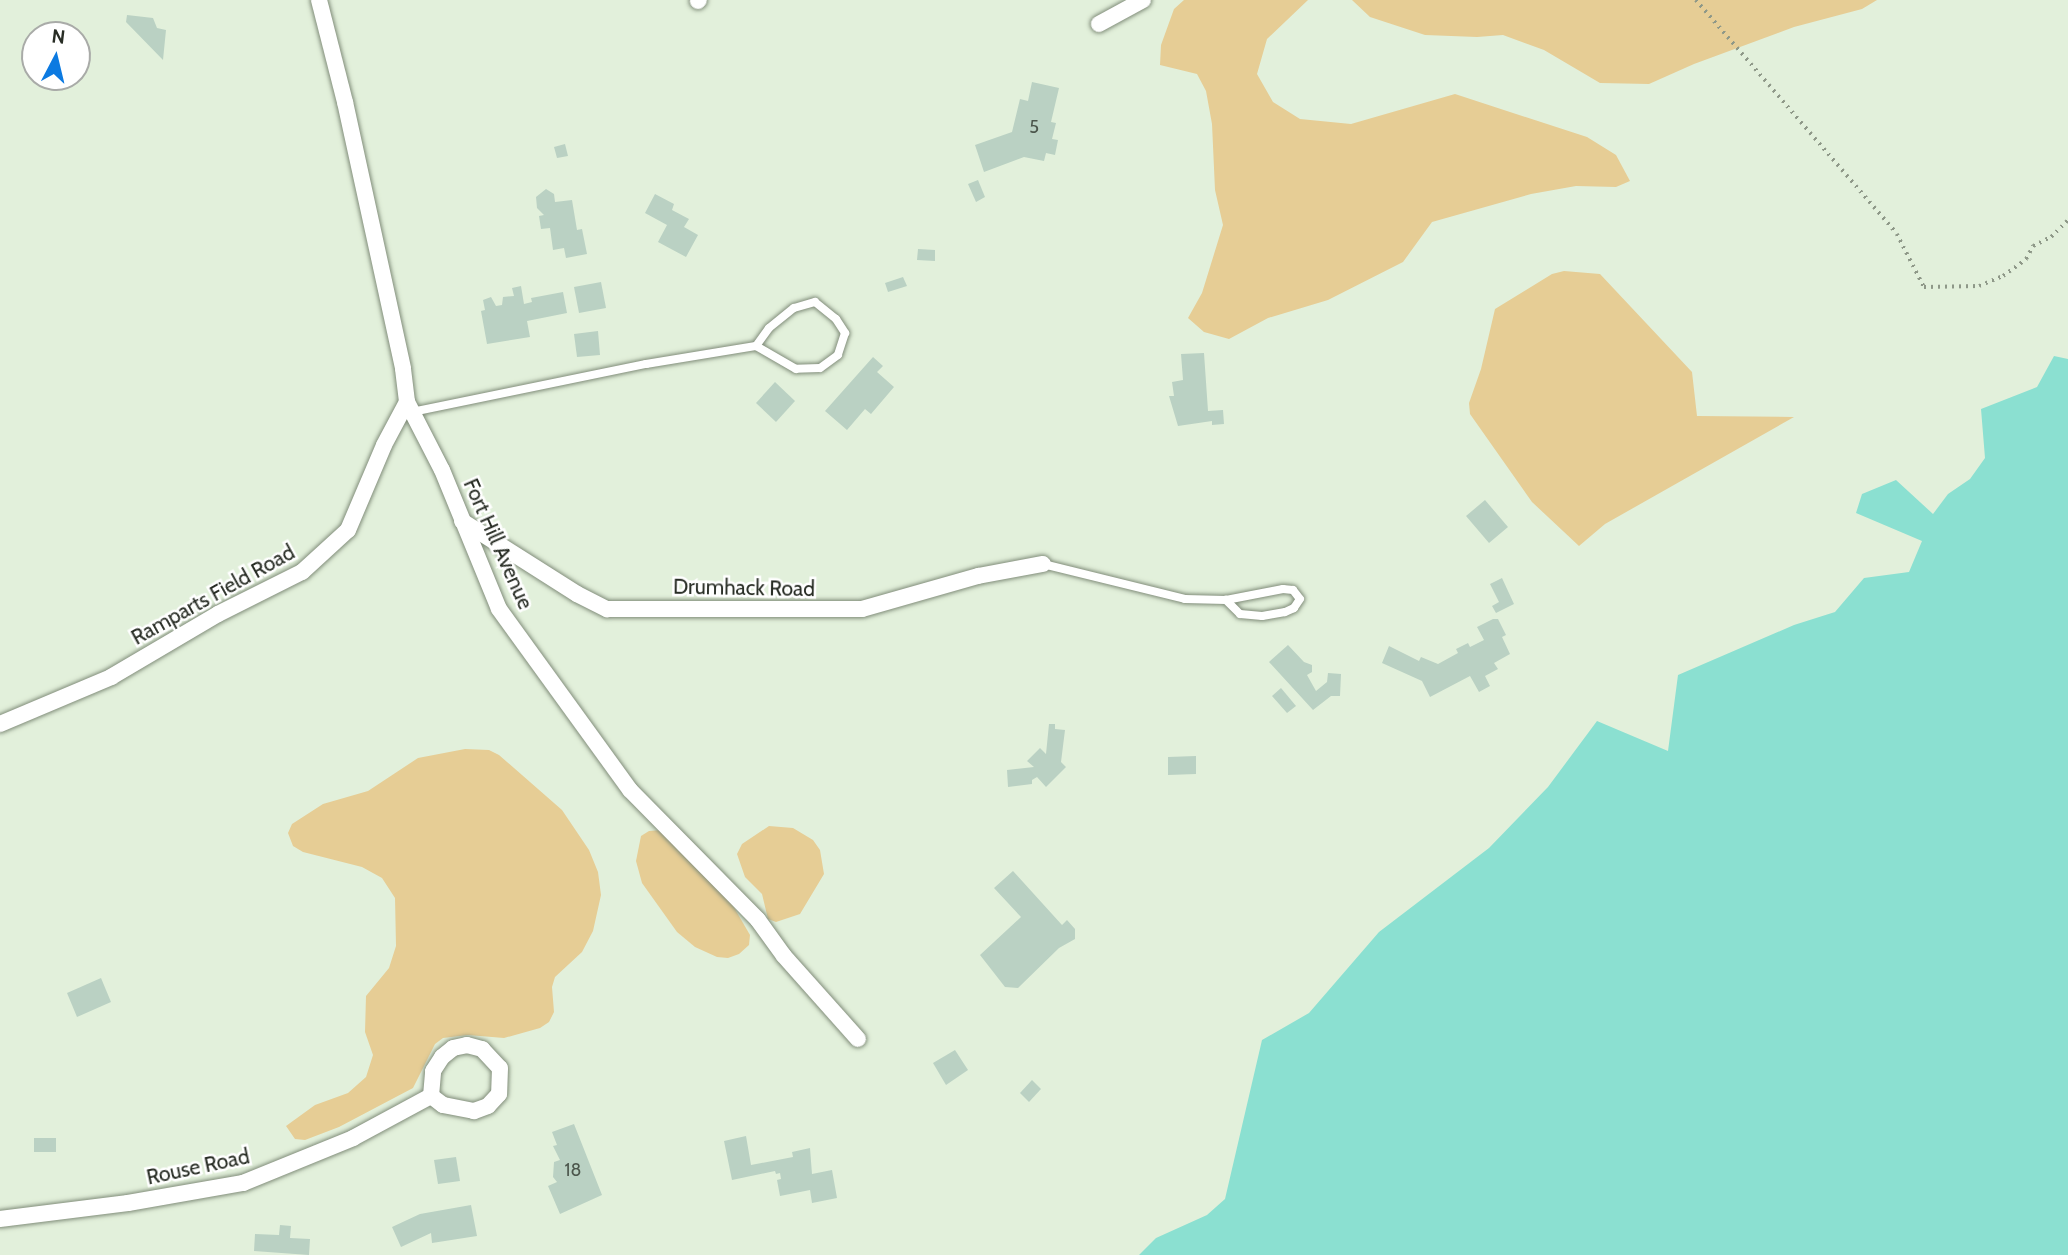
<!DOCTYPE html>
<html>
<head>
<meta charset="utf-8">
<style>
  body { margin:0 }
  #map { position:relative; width:2068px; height:1255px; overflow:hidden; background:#e2f0db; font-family:Cabin,sans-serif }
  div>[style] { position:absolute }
  .green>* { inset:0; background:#e6cd95 }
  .water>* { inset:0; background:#8be0d1 }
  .building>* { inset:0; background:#bad1c3 }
  .path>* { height:3.5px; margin-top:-1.75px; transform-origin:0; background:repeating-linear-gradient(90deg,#8e9888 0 2px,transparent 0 7px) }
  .roads { filter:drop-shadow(0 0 2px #818d7a) drop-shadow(0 0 2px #818d7a) }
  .lane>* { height:8px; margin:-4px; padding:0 4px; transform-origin:4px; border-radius:4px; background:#fff }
  .street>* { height:16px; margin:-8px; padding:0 8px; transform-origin:8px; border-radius:8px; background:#fff }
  span { translate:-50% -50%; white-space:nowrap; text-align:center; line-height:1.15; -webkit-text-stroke:5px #fff; paint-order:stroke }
  .number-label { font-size:18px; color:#4c564c }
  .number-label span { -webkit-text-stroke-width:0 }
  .street-label { font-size:21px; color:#282d25 }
  .north { position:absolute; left:21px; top:21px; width:70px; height:70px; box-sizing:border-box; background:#fff; border:2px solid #a9aba8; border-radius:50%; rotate:7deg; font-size:19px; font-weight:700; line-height:28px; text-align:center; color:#282d25 }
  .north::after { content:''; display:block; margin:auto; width:24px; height:32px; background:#0c7ae1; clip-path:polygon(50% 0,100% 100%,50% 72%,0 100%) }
</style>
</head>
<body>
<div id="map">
  <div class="green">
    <i style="clip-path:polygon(1184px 0,1308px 0,1267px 39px,1257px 74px,1273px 102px,1300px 119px,1351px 124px,1455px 94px,1587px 137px,1616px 155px,1630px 181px,1616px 187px,1576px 186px,1531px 194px,1432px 222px,1403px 262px,1328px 300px,1268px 318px,1229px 339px,1204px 332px,1188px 318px,1202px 293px,1223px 225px,1215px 190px,1212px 124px,1206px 91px,1197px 74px,1160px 65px,1161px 45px,1174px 9px)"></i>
    <i style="clip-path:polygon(1352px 0,1877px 0,1862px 9px,1794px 27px,1694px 64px,1649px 84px,1600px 83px,1544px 50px,1503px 35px,1477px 37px,1425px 35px,1370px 17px)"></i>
    <i style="clip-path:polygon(1564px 271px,1600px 274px,1692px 372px,1697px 416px,1794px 417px,1605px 524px,1579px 546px,1532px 502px,1470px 414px,1469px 403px,1481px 369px,1495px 309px,1552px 274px)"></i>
    <i style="clip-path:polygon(465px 749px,489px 750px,499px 755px,562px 810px,589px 850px,598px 872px,601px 895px,593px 931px,582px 952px,555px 977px,552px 987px,554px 1012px,549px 1022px,540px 1028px,504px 1038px,468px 1035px,443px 1038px,435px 1044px,413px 1088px,339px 1127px,305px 1140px,295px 1139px,286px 1126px,315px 1105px,348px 1093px,366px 1077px,373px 1055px,365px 1032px,366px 996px,389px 968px,396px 946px,395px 898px,382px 878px,362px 867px,303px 852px,293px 846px,288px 833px,292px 824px,323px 804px,368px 791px,418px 758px)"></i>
    <i style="clip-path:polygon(769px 826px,793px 828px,813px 840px,820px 850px,824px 874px,800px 914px,776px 922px,768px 919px,762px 894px,745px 877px,737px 854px,742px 844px)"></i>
    <i style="clip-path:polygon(662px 830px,732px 904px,750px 935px,749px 945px,739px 954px,728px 958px,717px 957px,695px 947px,677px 932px,642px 883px,636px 861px,641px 836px,649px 831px)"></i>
  </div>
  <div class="water">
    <i style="clip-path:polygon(2054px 356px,2068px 359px,2068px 1255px,1139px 1255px,1156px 1238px,1207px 1215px,1225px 1199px,1262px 1040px,1309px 1013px,1379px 932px,1489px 848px,1548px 787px,1597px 721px,1668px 751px,1678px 675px,1794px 625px,1835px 612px,1864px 578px,1909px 572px,1922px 541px,1856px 513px,1862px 494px,1896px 480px,1933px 514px,1948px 494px,1970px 479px,1985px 458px,1981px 409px,2037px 387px)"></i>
  </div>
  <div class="building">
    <i style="clip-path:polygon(127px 15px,153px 18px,157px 28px,166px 30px,163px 60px,126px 22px)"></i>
    <i style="clip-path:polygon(1032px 82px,1059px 88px,1051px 122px,1056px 123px,1052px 139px,1058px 140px,1055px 155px,1046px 153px,1044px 161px,1024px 157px,984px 172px,975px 145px,1012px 132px,1020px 99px,1028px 101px)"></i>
    <i style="clip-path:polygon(565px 144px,568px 156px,557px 158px,554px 147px)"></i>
    <i style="clip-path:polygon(978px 180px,985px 197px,976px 202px,968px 184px)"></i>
    <i style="clip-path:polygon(546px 189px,554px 194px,555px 202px,572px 200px,577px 230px,582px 229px,587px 254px,566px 258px,564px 248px,553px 250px,550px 228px,541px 229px,539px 216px,544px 215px,537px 208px,536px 197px)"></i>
    <i style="clip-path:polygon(655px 194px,674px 204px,672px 210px,689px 219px,684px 227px,698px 235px,686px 257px,658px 242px,667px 225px,645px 213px)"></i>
    <i style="clip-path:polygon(918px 249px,935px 250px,935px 261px,917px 260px)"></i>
    <i style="clip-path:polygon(903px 277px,907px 286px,888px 292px,885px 283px)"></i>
    <i style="clip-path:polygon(601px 282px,606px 308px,579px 313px,574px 287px)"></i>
    <i style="clip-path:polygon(521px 286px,524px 304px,532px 302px,531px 298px,563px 292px,567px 313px,527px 321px,530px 337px,487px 344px,481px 311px,485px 310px,483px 300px,491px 297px,496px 306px,502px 305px,503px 297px,514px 296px,512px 288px)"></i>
    <i style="clip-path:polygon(598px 331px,600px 355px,577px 357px,574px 334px)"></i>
    <i style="clip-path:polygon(1204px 353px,1208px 411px,1223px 410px,1224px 424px,1212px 425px,1212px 421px,1178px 426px,1169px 396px,1174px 396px,1172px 382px,1183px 380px,1181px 354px)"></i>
    <i style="clip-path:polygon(873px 357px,883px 366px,877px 372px,894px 387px,871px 414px,865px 409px,847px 430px,825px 411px)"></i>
    <i style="clip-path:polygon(775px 382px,795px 401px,776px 422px,756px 403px)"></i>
    <i style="clip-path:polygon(1485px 500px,1508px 527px,1489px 543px,1466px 516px)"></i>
    <i style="clip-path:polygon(1502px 578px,1514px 604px,1496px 613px,1492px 606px,1499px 602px,1490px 584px)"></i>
    <i style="clip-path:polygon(1493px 619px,1498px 619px,1506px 635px,1502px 637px,1510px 654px,1494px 663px,1498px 669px,1485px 676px,1490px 686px,1479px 692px,1470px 676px,1430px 697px,1422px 681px,1382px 663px,1389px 646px,1419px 661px,1421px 657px,1438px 664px,1458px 653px,1456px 649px,1468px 643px,1470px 647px,1484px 640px,1477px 627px)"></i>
    <i style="clip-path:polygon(1288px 645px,1304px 662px,1312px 665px,1312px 672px,1307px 675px,1316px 691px,1327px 682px,1328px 673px,1341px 674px,1340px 696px,1331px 696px,1313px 710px,1269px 662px)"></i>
    <i style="clip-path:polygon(1281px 688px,1296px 706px,1287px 713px,1272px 696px)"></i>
    <i style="clip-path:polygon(1049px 724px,1055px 724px,1055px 729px,1065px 730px,1061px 762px,1066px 767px,1046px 787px,1037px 777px,1032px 780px,1032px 784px,1008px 787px,1007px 770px,1034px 767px,1027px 761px,1040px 748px,1046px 754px)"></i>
    <i style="clip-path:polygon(1196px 756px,1196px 774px,1168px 775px,1168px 757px)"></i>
    <i style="clip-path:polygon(1013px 871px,1062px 925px,1067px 920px,1075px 929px,1075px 939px,1059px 948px,1018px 988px,1005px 987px,980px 955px,1021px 917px,994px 888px)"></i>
    <i style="clip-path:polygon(101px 978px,111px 1002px,77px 1017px,67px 993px)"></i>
    <i style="clip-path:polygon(955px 1050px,968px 1070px,946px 1085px,933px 1063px)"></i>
    <i style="clip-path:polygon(1032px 1080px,1041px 1089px,1029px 1102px,1020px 1093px)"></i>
    <i style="clip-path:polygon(574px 1124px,602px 1195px,560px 1214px,548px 1186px,557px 1182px,553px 1177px,554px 1162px,560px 1160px,553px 1146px,557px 1145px,552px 1132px)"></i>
    <i style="clip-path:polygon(746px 1136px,751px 1165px,793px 1157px,792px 1152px,810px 1148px,812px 1174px,832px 1170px,837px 1198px,812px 1203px,810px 1190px,780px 1196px,777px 1180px,781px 1179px,780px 1173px,776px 1174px,775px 1171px,732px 1180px,724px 1141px)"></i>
    <i style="clip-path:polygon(34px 1138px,56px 1138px,56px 1152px,34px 1152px)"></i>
    <i style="clip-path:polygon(456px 1157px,460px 1181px,438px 1184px,434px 1160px)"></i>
    <i style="clip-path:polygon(471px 1205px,477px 1236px,432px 1243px,431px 1233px,401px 1247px,392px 1227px,420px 1214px)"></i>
    <i style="clip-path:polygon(280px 1225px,291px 1226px,290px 1238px,310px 1239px,309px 1255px,254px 1251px,255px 1234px,279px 1235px)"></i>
  </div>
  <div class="path">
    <i style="left:1696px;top:0;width:308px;rotate:49.3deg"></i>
    <i style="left:1897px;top:234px;width:59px;rotate:63deg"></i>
    <i style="left:1924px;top:287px;width:55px;rotate:-1deg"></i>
    <i style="left:1979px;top:286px;width:26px;rotate:-23deg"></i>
    <i style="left:2003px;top:276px;width:29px;rotate:-36deg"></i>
    <i style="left:2026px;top:259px;width:15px;rotate:-62deg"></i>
    <i style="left:2033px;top:246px;width:20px;rotate:-27deg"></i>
    <i style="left:2051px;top:237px;width:24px;rotate:-45deg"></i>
  </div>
  <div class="roads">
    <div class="lane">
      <i style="left:412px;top:412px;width:239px;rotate:-11.6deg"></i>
      <i style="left:646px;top:364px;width:111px;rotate:-9.3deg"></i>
      <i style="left:756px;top:346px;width:22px;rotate:-54deg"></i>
      <i style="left:769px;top:328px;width:32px;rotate:-39deg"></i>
      <i style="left:794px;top:308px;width:22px;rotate:-16deg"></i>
      <i style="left:815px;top:302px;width:27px;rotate:39deg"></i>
      <i style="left:836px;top:319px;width:17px;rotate:57deg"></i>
      <i style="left:845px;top:333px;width:23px;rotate:108deg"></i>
      <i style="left:838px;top:355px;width:22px;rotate:144deg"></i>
      <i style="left:820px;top:368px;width:24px;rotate:178deg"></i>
      <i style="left:796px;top:369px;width:46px;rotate:-150.1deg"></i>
      <i style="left:1043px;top:564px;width:146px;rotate:13.8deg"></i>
      <i style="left:1185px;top:599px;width:41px;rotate:1.4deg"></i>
      <i style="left:1226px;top:600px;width:58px;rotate:-10.9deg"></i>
      <i style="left:1283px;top:589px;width:10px;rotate:6deg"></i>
      <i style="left:1293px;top:590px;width:11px;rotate:52deg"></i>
      <i style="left:1300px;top:599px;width:11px;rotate:124deg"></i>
      <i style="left:1294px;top:608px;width:10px;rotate:156deg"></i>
      <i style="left:1285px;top:612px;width:23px;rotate:170deg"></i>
      <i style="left:1262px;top:616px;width:22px;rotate:-175deg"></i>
      <i style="left:1240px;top:614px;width:20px;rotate:-135deg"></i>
    </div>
    <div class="street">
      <i style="left:319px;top:0;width:105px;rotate:75.7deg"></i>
      <i style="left:345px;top:102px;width:273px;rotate:77.7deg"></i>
      <i style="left:403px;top:369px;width:33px;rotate:83deg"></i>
      <i style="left:407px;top:402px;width:76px;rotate:62.8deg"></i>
      <i style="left:442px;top:470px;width:150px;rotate:67.7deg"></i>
      <i style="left:499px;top:609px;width:223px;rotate:54.1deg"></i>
      <i style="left:630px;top:790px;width:182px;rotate:45.4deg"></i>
      <i style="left:758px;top:920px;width:44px;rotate:54.2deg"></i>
      <i style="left:784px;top:956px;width:111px;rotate:48.3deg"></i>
      <i style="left:698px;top:1px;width:1px;rotate:-45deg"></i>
      <i style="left:1099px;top:24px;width:50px;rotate:-28.6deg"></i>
      <i style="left:462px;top:521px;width:136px;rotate:32.4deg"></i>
      <i style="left:577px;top:594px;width:34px;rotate:27deg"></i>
      <i style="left:607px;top:609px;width:255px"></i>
      <i style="left:862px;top:609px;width:121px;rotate:-15.9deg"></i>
      <i style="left:978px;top:576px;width:66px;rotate:-10.5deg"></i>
      <i style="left:0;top:724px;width:121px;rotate:-22.9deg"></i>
      <i style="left:111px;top:677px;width:124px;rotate:-30.5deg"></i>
      <i style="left:218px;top:614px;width:94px;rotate:-26.6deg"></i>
      <i style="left:302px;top:572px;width:62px;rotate:-42.4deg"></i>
      <i style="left:348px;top:530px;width:92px;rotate:-67deg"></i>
      <i style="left:384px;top:445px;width:49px;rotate:-61.9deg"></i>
      <i style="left:467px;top:1045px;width:16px;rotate:15deg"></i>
      <i style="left:482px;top:1049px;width:26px;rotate:47deg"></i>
      <i style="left:500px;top:1068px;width:26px;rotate:92deg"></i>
      <i style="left:499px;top:1094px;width:16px;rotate:133deg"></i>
      <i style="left:488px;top:1106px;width:15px;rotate:160deg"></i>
      <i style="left:474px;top:1111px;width:32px;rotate:-169deg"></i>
      <i style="left:443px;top:1105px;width:15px;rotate:-143deg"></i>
      <i style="left:431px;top:1096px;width:25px;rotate:-85deg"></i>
      <i style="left:433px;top:1071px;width:17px;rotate:-57deg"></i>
      <i style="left:442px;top:1057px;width:14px;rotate:-39deg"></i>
      <i style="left:453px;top:1048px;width:14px;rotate:-12deg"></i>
      <i style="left:0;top:1219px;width:129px;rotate:-7.1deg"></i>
      <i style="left:128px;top:1203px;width:117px;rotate:-9.9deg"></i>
      <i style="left:243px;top:1183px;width:119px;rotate:-22.2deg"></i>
      <i style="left:353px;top:1138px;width:89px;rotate:-28.3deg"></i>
    </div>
  </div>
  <div class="number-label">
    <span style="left:1034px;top:127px">5</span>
    <span style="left:573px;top:1170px">18</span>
  </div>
  <div class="street-label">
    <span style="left:498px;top:544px;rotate:66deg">Fort Hill Avenue</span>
    <span style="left:744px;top:588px;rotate:1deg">Drumhack Road</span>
    <span style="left:213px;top:595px;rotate:-29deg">Ramparts Field Road</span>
    <span style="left:198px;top:1167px;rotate:-12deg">Rouse Road</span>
  </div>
  <div class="north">N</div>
</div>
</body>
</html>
